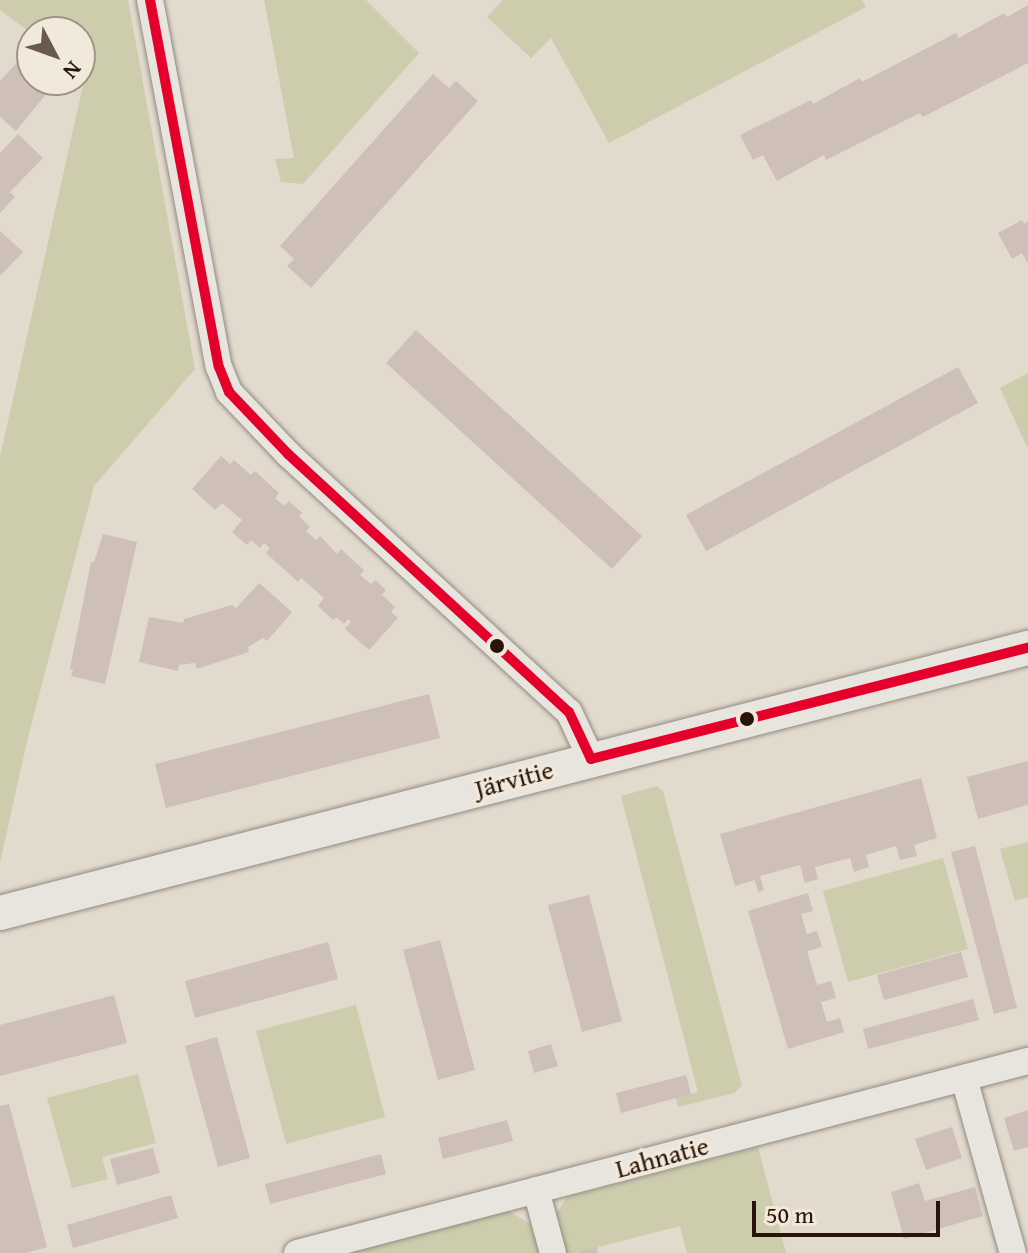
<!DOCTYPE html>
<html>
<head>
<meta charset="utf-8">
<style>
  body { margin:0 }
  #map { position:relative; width:1028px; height:1253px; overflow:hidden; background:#e2dacd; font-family:"Gentium Book Plus",serif }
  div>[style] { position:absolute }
  .green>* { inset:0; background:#cdccac }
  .building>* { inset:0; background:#cec0b8 }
  .roads { filter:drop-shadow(0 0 2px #918a82) drop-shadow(0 0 2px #918a82) }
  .minor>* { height:26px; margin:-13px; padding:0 13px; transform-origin:13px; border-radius:13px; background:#e8e4de }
  .tertiary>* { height:34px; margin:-17px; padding:0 17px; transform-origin:17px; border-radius:17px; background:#e8e4de }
  .bus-1>* { height:10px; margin:-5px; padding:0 5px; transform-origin:5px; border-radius:5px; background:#e4002b }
  .dots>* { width:22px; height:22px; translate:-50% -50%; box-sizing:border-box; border:4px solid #f1e9d9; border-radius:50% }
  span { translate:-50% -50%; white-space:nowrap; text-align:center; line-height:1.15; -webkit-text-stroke:7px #f1e9d9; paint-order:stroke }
  .street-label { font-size:26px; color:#29140b }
  .north { position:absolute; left:16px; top:16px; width:80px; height:80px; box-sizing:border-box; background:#f1e9d9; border:2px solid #a19487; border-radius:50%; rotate:131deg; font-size:22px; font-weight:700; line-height:32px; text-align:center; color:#29140b }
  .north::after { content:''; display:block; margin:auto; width:28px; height:36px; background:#6a594f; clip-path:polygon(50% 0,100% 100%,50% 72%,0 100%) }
  .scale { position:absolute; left:752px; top:1201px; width:188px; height:36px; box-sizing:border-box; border:4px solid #29140b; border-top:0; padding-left:10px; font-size:24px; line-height:28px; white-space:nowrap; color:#29140b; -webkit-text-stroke:6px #f1e9d9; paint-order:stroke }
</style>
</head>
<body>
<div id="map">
  <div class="green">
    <i style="clip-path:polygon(0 0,128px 0,195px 369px,94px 486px,27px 741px,0 863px,0 457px,84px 81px,80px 76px,80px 32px,32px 34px,0 10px)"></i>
    <i style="clip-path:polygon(264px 0,366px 0,419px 53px,303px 184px,281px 182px,275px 159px,294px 158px)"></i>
    <i style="clip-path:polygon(503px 0,862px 0,866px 7px,609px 143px,551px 38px,531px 58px,487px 17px)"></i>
    <i style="clip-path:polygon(1028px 373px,1028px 449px,1000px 388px)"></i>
    <i style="clip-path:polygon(657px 786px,663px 791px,742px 1086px,734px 1093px,678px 1107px,676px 1098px,698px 1092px,621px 796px)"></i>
    <i style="clip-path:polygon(1028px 842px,1028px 897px,1015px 901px,1000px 849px)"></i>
    <i style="clip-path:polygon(943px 858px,968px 949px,848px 982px,823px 891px)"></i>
    <i style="clip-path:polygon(356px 1005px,385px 1117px,286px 1144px,256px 1031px)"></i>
    <i style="clip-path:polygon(138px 1074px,156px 1143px,102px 1157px,108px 1179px,72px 1188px,47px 1098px)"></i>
    <i style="clip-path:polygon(758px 1147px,786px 1253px,687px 1253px,680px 1226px,575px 1253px,562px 1253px,554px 1227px,556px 1214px,567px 1197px)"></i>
    <i style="clip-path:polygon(509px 1211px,530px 1224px,541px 1253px,346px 1253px)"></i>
  </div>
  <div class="building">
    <i style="clip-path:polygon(1028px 5px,1028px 63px,923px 117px,920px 113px,826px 160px,824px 155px,777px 181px,763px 155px,753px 160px,740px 135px,811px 100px,813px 104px,860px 78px,862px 82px,956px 33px,959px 38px,1004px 13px,1007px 17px)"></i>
    <i style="clip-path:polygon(32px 46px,32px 80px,49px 80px,41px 88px,47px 93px,16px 131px,0 117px,0 81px)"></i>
    <i style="clip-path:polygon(433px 74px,449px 88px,456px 81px,478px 101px,311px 288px,287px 266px,294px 259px,280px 246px)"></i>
    <i style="clip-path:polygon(18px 134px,43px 158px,10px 192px,15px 197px,0 213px,0 153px)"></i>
    <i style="clip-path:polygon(1022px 220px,1024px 224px,1028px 221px,1028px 264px,1022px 253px,1012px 259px,998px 233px)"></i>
    <i style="clip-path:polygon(0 231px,23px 252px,0 276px)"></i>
    <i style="clip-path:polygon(416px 330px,642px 536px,612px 569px,386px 363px)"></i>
    <i style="clip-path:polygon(958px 367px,978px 403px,706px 551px,686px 515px)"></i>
    <i style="clip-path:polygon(221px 456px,230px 464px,234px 460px,251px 475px,255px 471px,279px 493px,275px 498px,284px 506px,289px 501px,302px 513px,299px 516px,310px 527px,306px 531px,316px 540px,320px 536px,337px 554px,341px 549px,364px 570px,360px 575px,371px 584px,375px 580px,386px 590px,382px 595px,395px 607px,391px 612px,398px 618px,369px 650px,345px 629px,351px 622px,348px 619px,344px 624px,336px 617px,333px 620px,318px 606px,324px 598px,301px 578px,298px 582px,266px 553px,270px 548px,264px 543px,260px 548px,251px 540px,247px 545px,232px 532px,242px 520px,222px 503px,215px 510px,192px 489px)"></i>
    <i style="clip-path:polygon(103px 534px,137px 542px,105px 684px,71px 676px,73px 670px,70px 669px,91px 562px,94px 562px)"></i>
    <i style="clip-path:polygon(259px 583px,292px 612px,267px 641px,263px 638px,248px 647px,249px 652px,197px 669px,195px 663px,179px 665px,178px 671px,139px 662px,149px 617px,183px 623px,184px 619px,232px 605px,236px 608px)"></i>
    <i style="clip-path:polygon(429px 694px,440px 738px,166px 808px,155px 764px)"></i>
    <i style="clip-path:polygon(1028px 761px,1028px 805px,978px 819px,967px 777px)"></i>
    <i style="clip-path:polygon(921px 778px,937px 838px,914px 845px,917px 856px,900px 860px,896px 846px,866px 855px,869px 867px,854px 872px,850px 858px,815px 867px,818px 879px,805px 883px,800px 865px,760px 876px,764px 890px,758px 892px,755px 880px,735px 886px,720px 834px)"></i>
    <i style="clip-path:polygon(975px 846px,1017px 1008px,994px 1014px,951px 852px)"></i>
    <i style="clip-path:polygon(808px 893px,813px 911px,801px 914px,807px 934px,817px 931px,822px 947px,807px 951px,817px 985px,831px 981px,836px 998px,821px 1002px,827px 1022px,840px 1018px,844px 1032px,788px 1049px,748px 911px)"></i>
    <i style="clip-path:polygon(589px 895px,622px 1021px,582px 1032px,548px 905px)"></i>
    <i style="clip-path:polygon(440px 940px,475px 1070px,438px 1080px,403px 950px)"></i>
    <i style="clip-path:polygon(328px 942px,338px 979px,195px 1018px,185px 981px)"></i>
    <i style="clip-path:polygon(961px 952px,968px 977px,884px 1000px,877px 975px)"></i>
    <i style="clip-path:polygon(114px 995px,127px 1043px,0 1076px,0 1025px)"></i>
    <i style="clip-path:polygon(973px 999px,979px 1020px,868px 1049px,863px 1029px)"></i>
    <i style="clip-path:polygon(217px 1037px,250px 1158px,218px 1167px,185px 1046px)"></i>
    <i style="clip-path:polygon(551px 1044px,558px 1066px,534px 1073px,528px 1051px)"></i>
    <i style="clip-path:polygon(686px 1075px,691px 1094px,621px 1113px,616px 1093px)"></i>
    <i style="clip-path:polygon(9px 1104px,47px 1247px,27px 1253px,0 1253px,0 1106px)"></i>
    <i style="clip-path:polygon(1028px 1110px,1028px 1147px,1014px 1151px,1004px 1118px)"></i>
    <i style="clip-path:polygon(507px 1120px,513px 1141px,443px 1159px,438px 1138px)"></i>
    <i style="clip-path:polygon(952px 1127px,962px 1158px,926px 1170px,915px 1139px)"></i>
    <i style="clip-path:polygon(153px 1148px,160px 1173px,117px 1185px,110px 1159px)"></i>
    <i style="clip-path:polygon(381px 1154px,386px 1174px,270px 1204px,265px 1184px)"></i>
    <i style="clip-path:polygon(919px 1183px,925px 1201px,975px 1187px,983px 1216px,904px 1239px,891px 1192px)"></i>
    <i style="clip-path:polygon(171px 1195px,178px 1218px,73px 1248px,67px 1225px)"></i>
    <i style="clip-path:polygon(597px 1247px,598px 1253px,579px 1253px,579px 1252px)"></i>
  </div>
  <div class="roads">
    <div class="minor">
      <i style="left:150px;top:0;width:373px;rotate:79.4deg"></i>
      <i style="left:219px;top:367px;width:27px;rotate:68deg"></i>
      <i style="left:229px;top:392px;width:86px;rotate:46.4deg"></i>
      <i style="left:288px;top:454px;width:381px;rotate:42.6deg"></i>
      <i style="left:569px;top:712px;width:52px;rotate:64.9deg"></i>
      <i style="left:964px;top:1078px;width:182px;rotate:74.4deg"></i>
      <i style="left:536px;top:1190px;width:65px;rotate:74.9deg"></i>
      <i style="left:297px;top:1253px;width:756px;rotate:-14.72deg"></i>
    </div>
    <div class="tertiary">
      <i style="left:0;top:913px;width:1062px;rotate:-14.46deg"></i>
    </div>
  </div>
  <div class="bus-1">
    <i style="left:150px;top:0;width:373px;rotate:79.4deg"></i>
    <i style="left:219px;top:367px;width:27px;rotate:68deg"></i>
    <i style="left:229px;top:392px;width:86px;rotate:46.4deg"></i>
    <i style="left:288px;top:454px;width:381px;rotate:42.6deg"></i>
    <i style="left:569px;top:712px;width:52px;rotate:64.9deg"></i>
    <i style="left:591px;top:759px;width:451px;rotate:-14.3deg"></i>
  </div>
  <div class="dots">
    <i style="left:497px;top:646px;background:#29140b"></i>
    <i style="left:747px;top:719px;background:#29140b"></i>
  </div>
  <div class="street-label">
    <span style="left:514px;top:779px;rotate:-15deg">Järvitie</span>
    <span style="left:662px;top:1157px;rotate:-15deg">Lahnatie</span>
  </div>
  <div class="north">N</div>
  <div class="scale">50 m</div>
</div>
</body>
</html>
